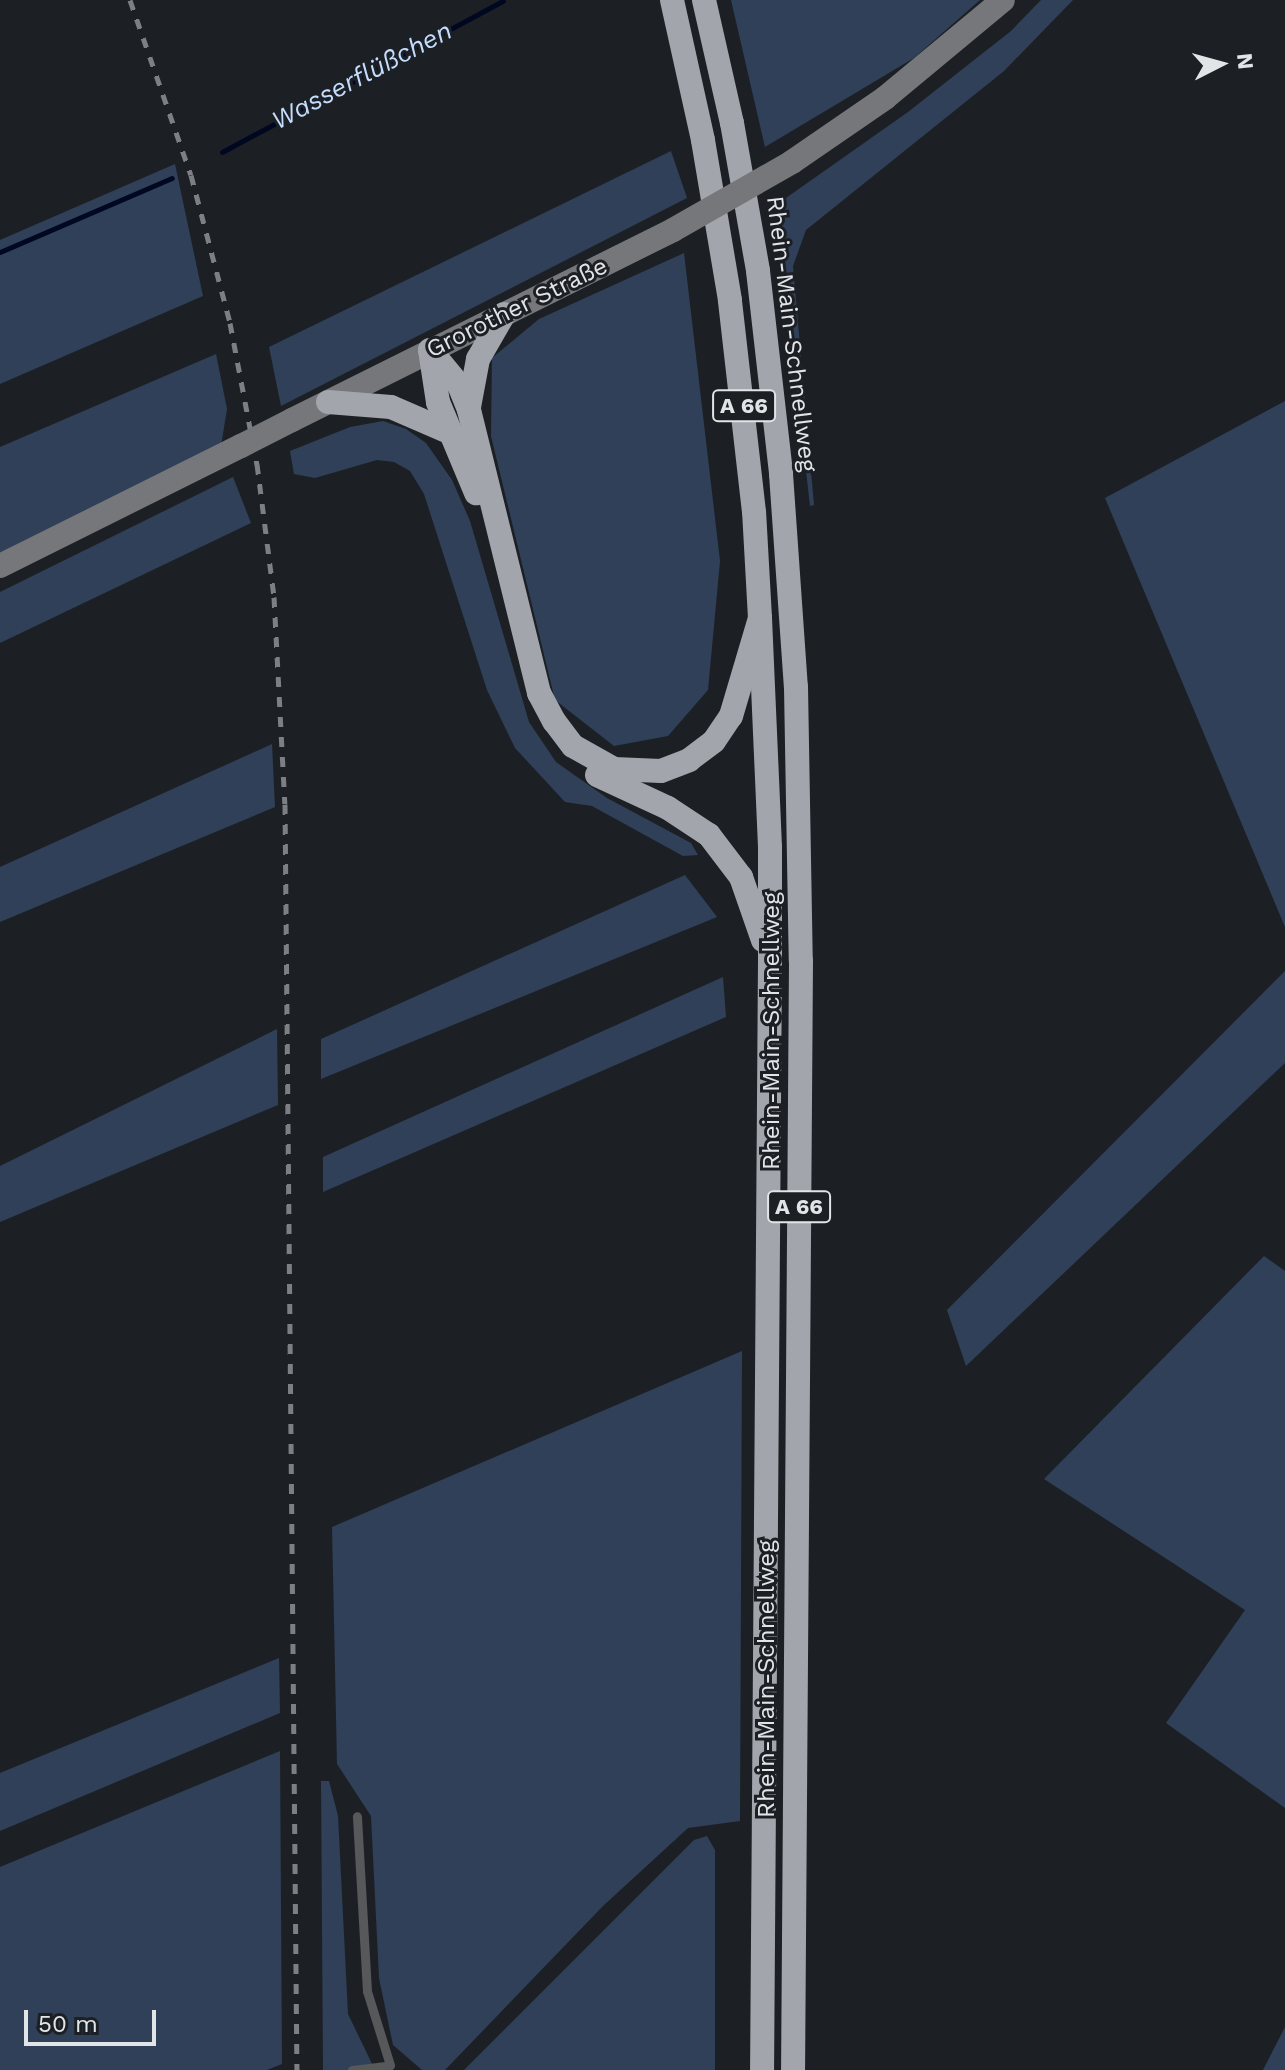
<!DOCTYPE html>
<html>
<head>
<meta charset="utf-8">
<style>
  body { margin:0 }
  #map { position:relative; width:1285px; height:2070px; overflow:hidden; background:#1c2025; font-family:"Work Sans",sans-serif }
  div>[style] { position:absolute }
  .green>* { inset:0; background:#2f4058 }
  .stream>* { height:5px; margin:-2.5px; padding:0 2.5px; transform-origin:2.5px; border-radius:2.5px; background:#000821 }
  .lane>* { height:9px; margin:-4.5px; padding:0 4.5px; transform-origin:4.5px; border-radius:4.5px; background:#56585a }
  .secondary>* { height:24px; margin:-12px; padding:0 12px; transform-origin:12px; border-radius:12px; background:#75777b }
  .highway>* { height:24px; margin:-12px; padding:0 12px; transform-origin:12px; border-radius:12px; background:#a2a6ac }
  .rail>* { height:5px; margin-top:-2.5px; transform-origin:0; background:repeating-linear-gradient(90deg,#7c8084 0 10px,transparent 0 20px) }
  .secondary-bridge>* { height:24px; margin:-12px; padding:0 12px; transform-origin:12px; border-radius:12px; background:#75777b }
  span { translate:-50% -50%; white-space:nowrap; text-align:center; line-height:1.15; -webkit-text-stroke:6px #1c2025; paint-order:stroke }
  .shield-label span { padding:2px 6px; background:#1c2025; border:2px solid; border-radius:6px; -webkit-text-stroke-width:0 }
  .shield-label { font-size:22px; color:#e2e5e8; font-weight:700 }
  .street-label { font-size:24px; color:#e2e5e8 }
  .water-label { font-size:26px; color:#c4ddfe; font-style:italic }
  .north { position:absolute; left:1181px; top:24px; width:80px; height:80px; -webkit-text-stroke:6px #1c2025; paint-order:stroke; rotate:84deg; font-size:22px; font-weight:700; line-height:32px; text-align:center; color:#e2e5e8 }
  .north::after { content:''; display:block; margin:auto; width:28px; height:36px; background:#e2e5e8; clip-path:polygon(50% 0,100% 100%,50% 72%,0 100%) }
  .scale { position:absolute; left:24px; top:2010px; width:132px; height:36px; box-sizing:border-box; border:4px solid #e2e5e8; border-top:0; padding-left:10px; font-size:24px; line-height:28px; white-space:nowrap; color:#e2e5e8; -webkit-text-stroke:6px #1c2025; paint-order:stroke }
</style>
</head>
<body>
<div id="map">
  <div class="green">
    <i style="clip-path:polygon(731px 0,980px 0,914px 58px,765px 147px)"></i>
    <i style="clip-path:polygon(1041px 0,1073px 0,1004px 71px,806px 230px,793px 266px,814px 505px,810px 506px,776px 205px,908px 112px,1011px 31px)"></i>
    <i style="clip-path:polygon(671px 151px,687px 198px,281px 406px,269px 347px)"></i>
    <i style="clip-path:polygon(175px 164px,203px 296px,0 384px,0 240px)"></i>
    <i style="clip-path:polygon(684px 253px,720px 561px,708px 690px,668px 736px,614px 746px,555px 700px,491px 436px,492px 358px,539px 319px)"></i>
    <i style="clip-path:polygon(216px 354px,227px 409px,221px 446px,0 555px,0 447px)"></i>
    <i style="clip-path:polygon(1285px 401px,1285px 927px,1105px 498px)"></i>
    <i style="clip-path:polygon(383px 421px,406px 429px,426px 443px,452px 480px,470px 521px,529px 722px,556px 762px,607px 798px,691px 843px,698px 855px,683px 856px,592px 806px,565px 802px,515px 748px,487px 690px,424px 494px,410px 471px,394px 462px,377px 460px,315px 478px,294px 474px,290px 451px,350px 427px)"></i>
    <i style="clip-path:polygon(233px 477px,251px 523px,0 643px,0 592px)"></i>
    <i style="clip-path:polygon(272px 744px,275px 807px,0 922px,0 867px)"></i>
    <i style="clip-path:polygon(685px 875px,717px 917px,321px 1079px,321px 1039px)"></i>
    <i style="clip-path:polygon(1285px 971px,1285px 1063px,966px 1366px,947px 1310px)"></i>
    <i style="clip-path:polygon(723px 977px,726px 1017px,323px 1192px,323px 1157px)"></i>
    <i style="clip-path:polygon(277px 1029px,278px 1105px,0 1222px,0 1166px)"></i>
    <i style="clip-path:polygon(1264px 1256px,1285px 1271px,1285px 1808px,1166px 1723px,1245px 1610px,1044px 1479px)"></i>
    <i style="clip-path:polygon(742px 1351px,740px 1821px,688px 1828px,603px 1906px,445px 2070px,422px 2070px,393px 2045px,379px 1978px,371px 1816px,337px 1764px,332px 1527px)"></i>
    <i style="clip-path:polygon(279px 1658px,280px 1713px,0 1831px,0 1773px)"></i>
    <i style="clip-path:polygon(280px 1751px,282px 2064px,267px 2070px,0 2070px,0 1867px)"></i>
    <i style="clip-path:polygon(321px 1781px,329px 1781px,338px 1816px,348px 2014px,375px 2070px,323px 2070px)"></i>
    <i style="clip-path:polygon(707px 1836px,715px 1850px,715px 2070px,464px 2070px,694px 1840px)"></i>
    <i style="clip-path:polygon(1285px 2027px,1285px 2070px,1263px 2070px)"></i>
  </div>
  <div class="stream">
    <i style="left:222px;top:152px;width:319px;rotate:-28.3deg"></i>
    <i style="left:0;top:252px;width:187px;rotate:-23.3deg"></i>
  </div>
  <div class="lane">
    <i style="left:352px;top:2070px;width:38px;rotate:-7deg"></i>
    <i style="left:390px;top:2065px;width:77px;rotate:-107.3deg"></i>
    <i style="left:367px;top:1991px;width:175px;rotate:-93.3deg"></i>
  </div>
  <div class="secondary">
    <i style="left:792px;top:162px;width:113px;rotate:-34.5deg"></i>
    <i style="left:885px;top:98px;width:153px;rotate:-39.7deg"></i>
    <i style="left:292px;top:420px;width:426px;rotate:-26.5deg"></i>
    <i style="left:0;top:566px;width:269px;rotate:-26.5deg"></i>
  </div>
  <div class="highway">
    <i style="left:704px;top:0;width:126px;rotate:77.2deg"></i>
    <i style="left:732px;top:123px;width:150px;rotate:80deg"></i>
    <i style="left:758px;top:271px;width:204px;rotate:83.5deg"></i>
    <i style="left:781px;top:474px;width:214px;rotate:86deg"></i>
    <i style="left:796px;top:687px;width:274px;rotate:89deg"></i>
    <i style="left:801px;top:961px;width:1109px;rotate:90.41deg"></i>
    <i style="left:430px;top:350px;width:45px;rotate:50.4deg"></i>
    <i style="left:459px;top:385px;width:27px;rotate:68deg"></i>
    <i style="left:469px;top:410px;width:292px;rotate:76.1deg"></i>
    <i style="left:539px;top:693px;width:32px;rotate:62deg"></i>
    <i style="left:554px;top:721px;width:31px;rotate:53deg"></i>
    <i style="left:573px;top:746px;width:47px;rotate:29.3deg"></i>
    <i style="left:614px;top:769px;width:47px;rotate:2.4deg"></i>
    <i style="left:661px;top:771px;width:30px;rotate:-21deg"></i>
    <i style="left:689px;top:760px;width:31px;rotate:-37deg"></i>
    <i style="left:714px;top:741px;width:30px;rotate:-56deg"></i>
    <i style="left:731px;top:716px;width:102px;rotate:-73.5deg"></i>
    <i style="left:760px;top:618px;width:106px;rotate:-93.2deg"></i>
    <i style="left:754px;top:512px;width:213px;rotate:-96.5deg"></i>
    <i style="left:730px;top:300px;width:162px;rotate:-99.6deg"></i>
    <i style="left:703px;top:140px;width:143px;rotate:-102.5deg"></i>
    <i style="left:430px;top:350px;width:53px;rotate:81.3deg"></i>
    <i style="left:438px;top:402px;width:99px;rotate:67.3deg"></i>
    <i style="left:328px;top:402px;width:63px;rotate:4.5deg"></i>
    <i style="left:391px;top:407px;width:63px;rotate:23.3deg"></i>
    <i style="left:469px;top:407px;width:49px;rotate:-79.4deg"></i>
    <i style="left:478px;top:359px;width:52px;rotate:-60deg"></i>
    <i style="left:760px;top:618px;width:229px;rotate:87.5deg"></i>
    <i style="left:770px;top:847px;width:114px;rotate:90deg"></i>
    <i style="left:770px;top:961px;width:1109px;rotate:90.41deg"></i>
    <i style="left:597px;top:775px;width:78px;rotate:24.9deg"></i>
    <i style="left:668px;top:808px;width:49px;rotate:33.4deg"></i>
    <i style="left:709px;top:835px;width:53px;rotate:52.7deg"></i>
    <i style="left:741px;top:877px;width:67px;rotate:70.8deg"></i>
  </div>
  <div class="rail">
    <i style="left:130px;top:0;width:185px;rotate:70.8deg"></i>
    <i style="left:191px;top:175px;width:153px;rotate:75.2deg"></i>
    <i style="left:230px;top:323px;width:144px;rotate:79.2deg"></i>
    <i style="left:257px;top:464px;width:134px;rotate:82.7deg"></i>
    <i style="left:274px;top:597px;width:207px;rotate:87deg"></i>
    <i style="left:285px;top:804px;width:1266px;rotate:89.46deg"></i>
  </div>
  <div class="secondary-bridge">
    <i style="left:673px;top:230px;width:137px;rotate:-29.7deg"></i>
    <i style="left:241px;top:446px;width:57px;rotate:-27deg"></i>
  </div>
  <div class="shield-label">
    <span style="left:744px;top:406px">A 66</span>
    <span style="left:799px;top:1207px">A 66</span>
  </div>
  <div class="street-label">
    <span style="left:517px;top:308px;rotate:-26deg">Grorother Straße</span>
    <span style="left:791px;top:334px;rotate:83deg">Rhein-Main-Schnellweg</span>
    <span style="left:772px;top:1031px;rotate:-90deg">Rhein-Main-Schnellweg</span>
    <span style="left:767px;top:1679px;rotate:-90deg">Rhein-Main-Schnellweg</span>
  </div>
  <div class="water-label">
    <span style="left:362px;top:76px;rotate:-28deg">Wasserflüßchen</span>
  </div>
  <div class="north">N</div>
  <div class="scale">50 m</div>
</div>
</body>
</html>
